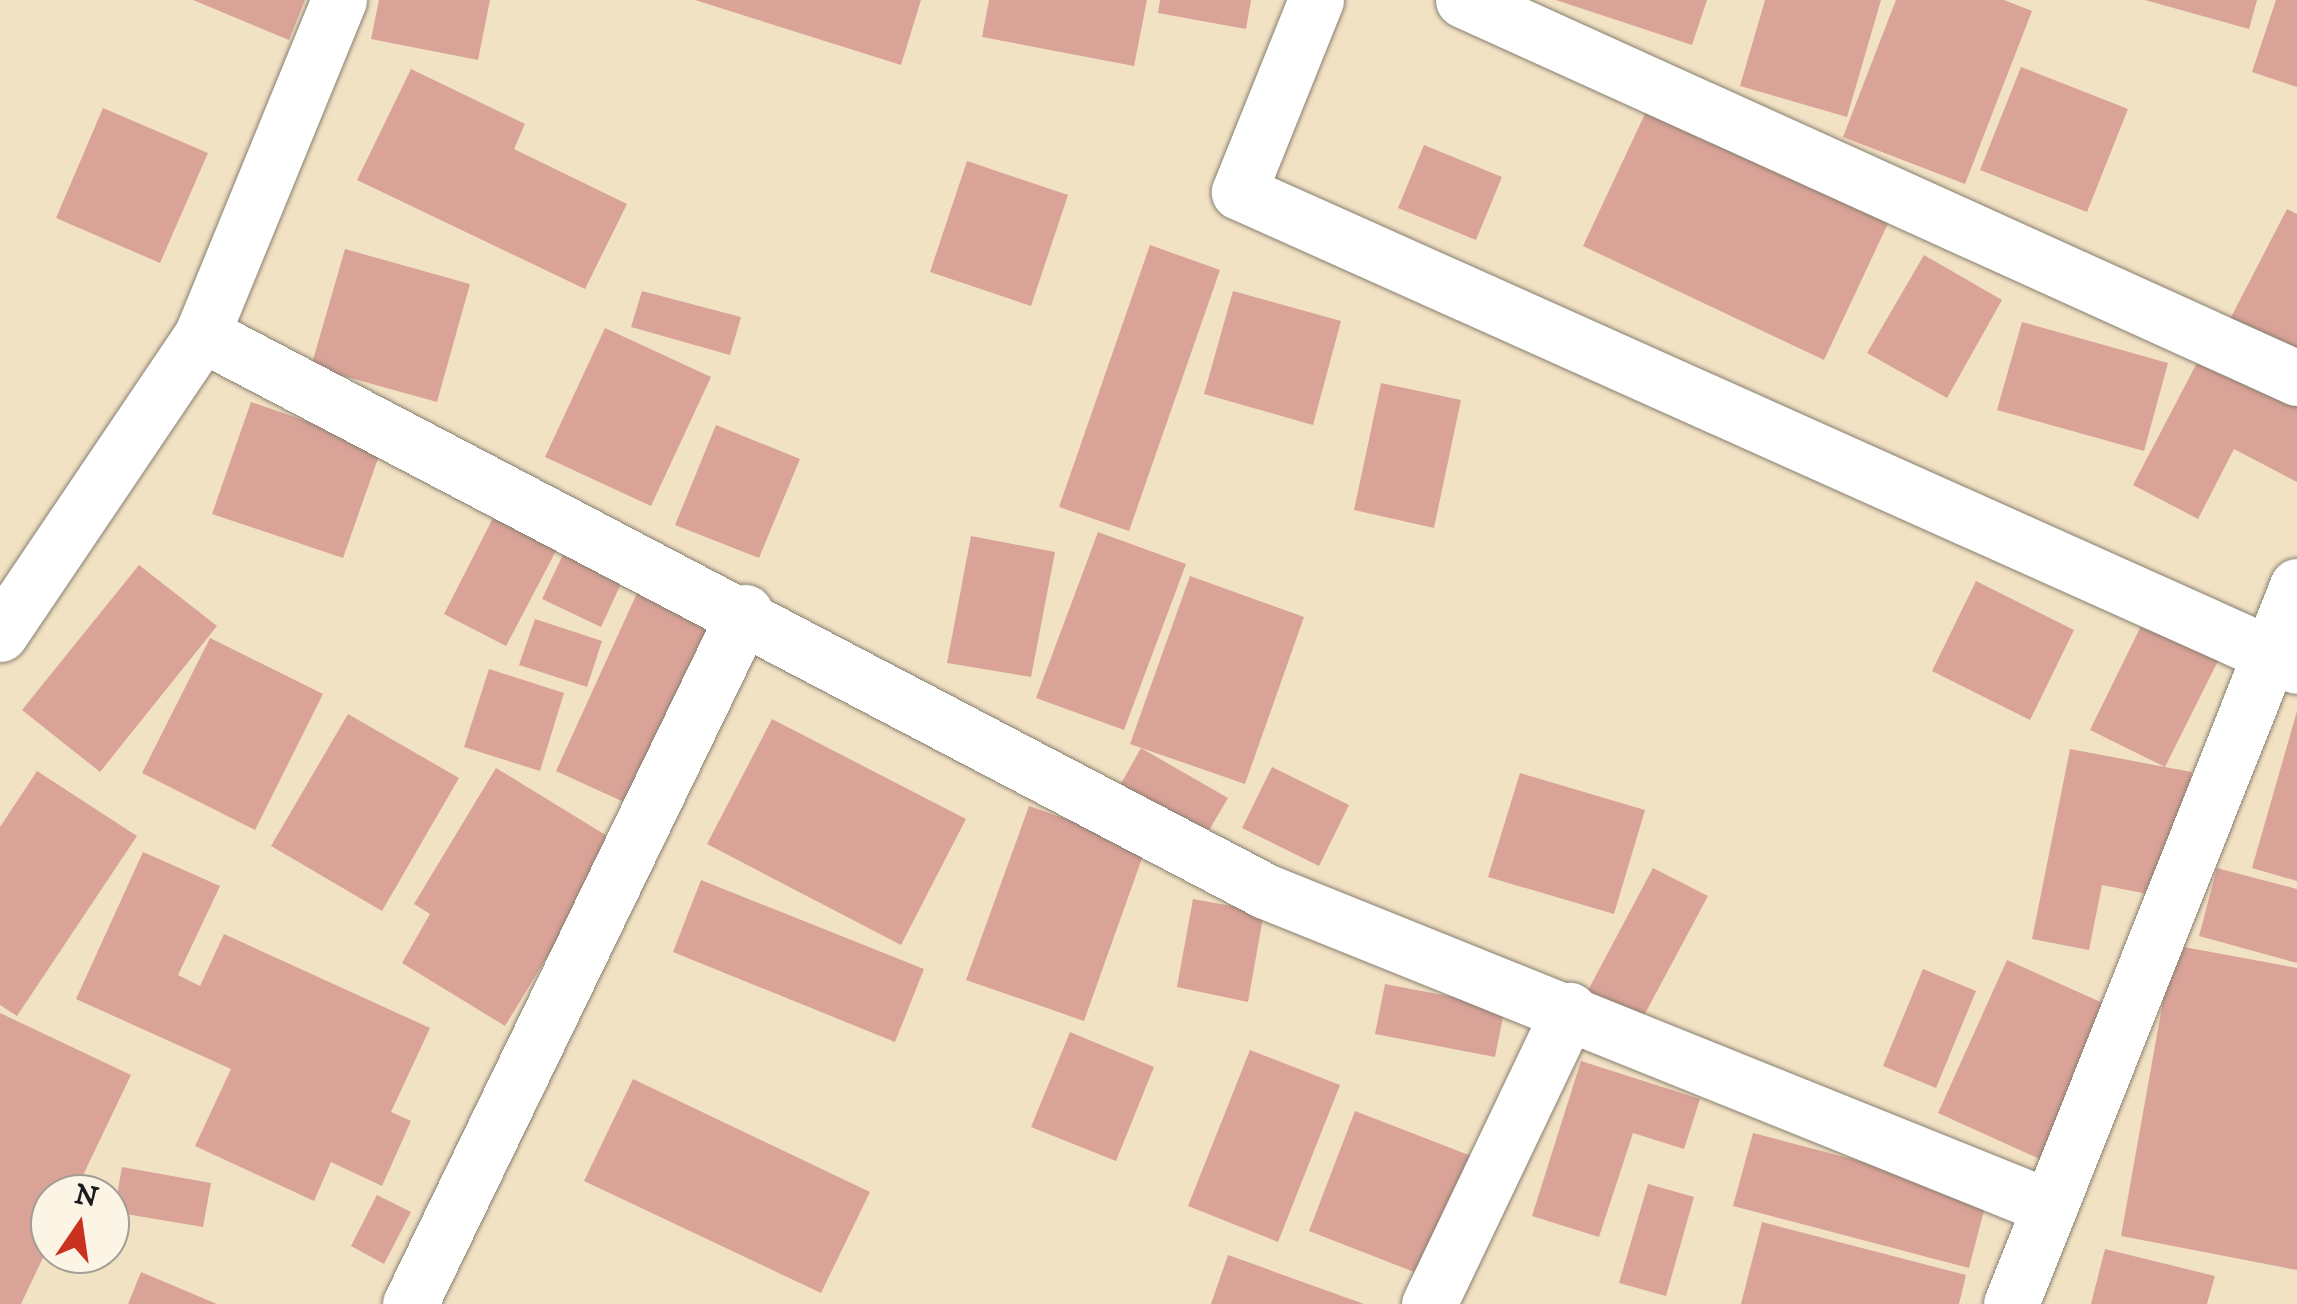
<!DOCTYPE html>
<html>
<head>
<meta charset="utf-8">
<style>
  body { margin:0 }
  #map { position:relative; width:2297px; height:1304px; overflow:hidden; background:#f2e2c4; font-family:"IM FELL DW Pica",serif }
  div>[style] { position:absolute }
  .building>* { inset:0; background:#daa398 }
  .roads { filter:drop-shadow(0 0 2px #877f70) drop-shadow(0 0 2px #877f70) }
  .minor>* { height:55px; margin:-27.5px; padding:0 27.5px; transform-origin:27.5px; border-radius:27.5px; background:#fff }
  span { translate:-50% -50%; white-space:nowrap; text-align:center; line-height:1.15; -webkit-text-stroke:9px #fcf5e5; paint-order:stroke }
  .north { position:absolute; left:30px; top:1174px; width:100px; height:100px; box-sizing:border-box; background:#fcf5e5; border:2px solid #a29e95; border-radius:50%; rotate:13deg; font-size:28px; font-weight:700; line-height:40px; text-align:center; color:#1c1c1c }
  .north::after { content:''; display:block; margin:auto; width:35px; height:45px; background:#c8321e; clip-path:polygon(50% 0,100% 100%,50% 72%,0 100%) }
</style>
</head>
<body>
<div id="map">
  <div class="building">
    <i style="clip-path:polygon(193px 0,305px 0,289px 40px)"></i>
    <i style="clip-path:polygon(379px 0,490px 0,478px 60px,371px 39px)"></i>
    <i style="clip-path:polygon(695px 0,921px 0,901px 65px)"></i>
    <i style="clip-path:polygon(989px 0,1147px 0,1134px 66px,982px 37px)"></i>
    <i style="clip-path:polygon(1160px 0,1251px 0,1246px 29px,1158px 13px)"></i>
    <i style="clip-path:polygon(1556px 0,1707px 0,1692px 45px)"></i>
    <i style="clip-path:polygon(1765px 0,1881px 0,1847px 117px,1740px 86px)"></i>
    <i style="clip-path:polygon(1896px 0,2004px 0,2032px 11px,1965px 184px,1843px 137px)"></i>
    <i style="clip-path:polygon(2145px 0,2257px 0,2249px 29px)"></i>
    <i style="clip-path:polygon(2276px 0,2297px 0,2297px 87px,2252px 72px)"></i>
    <i style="clip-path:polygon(2021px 67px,2128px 109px,2087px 212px,1980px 170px)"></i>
    <i style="clip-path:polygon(411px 69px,525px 124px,514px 149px,627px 204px,585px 289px,357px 180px)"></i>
    <i style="clip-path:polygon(1651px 101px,1892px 215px,1824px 360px,1583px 246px)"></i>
    <i style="clip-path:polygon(103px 108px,208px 153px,160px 263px,56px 218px)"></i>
    <i style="clip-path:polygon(1424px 145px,1502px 177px,1476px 240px,1398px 208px)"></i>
    <i style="clip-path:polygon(967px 161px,1068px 195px,1031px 306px,930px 272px)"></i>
    <i style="clip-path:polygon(2287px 209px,2297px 214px,2297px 359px,2228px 323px)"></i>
    <i style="clip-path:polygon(1150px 245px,1220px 270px,1129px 531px,1059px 507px)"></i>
    <i style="clip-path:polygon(345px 249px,470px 284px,437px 402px,311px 367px)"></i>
    <i style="clip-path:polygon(1924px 255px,2002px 300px,1947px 398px,1867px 353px)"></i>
    <i style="clip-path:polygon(642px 291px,741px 317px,730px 355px,631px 327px)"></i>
    <i style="clip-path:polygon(1233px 291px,1341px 321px,1313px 425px,1204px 394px)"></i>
    <i style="clip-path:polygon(2022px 322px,2168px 363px,2144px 451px,1997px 410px)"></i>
    <i style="clip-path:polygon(605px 328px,711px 377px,651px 506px,545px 457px)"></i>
    <i style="clip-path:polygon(2200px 357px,2297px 406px,2297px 482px,2234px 449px,2198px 519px,2133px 485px)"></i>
    <i style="clip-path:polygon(1381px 383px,1461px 400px,1434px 528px,1354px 510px)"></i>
    <i style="clip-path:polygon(251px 402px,382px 447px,343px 558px,212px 514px)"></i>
    <i style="clip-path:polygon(716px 425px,800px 459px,759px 558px,675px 525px)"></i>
    <i style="clip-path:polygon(493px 518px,557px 549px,506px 646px,444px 614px)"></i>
    <i style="clip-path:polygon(1098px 532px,1186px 564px,1124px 730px,1036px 698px)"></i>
    <i style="clip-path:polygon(971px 536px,1055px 552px,1031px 677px,947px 663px)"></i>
    <i style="clip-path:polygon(567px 546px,626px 573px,601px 627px,542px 599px)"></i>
    <i style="clip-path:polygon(139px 565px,217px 626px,100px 772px,22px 710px)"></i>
    <i style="clip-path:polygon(1190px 576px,1304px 617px,1245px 784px,1130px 744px)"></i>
    <i style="clip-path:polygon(1976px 581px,2074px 630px,2030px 720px,1932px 671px)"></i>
    <i style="clip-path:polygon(638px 591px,721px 629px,639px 809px,556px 771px)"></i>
    <i style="clip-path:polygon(2146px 616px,2222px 653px,2165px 767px,2192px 772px,2168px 898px,2102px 885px,2089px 950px,2032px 939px,2070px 749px,2165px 767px,2090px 730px)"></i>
    <i style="clip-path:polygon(535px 619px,602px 641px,587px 687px,519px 665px)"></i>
    <i style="clip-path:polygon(210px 638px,323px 694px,255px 830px,142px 773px)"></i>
    <i style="clip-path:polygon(489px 669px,564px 693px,540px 771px,464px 747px)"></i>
    <i style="clip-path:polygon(2297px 711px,2297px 881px,2252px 868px)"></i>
    <i style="clip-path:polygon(348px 714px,459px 778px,382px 911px,271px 846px)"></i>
    <i style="clip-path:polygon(772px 719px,966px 819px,901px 945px,707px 844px)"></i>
    <i style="clip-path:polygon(1141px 748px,1228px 798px,1201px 844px,1114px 796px)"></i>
    <i style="clip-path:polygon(1272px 767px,1349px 805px,1319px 866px,1242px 828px)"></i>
    <i style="clip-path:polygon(496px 768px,617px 842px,505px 1026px,402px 963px,430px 914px,414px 904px)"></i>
    <i style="clip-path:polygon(37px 771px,137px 836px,17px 1016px,0 1005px,0 827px)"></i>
    <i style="clip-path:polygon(1520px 773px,1645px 810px,1614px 914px,1488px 877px)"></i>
    <i style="clip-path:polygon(1029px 806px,1146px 847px,1084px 1021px,966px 980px)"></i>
    <i style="clip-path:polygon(143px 852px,220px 886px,178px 975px,200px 986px,224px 934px,430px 1028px,391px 1112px,411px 1121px,382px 1186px,331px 1162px,314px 1201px,195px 1146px,231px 1069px,76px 999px)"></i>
    <i style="clip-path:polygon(1653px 868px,1708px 896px,1640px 1023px,1586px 994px)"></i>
    <i style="clip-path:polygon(2217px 868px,2297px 889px,2297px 963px,2199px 936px)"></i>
    <i style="clip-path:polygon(701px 880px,924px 969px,895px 1042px,673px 952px)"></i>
    <i style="clip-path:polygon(1193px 899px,1264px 912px,1248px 1002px,1177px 987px)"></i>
    <i style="clip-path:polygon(2173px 945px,2297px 968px,2297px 1270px,2121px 1236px)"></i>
    <i style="clip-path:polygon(2007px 960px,2114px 1008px,2044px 1161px,1938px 1113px)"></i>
    <i style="clip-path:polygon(1923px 969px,1976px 991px,1936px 1088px,1883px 1066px)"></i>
    <i style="clip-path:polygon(1385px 984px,1505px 1007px,1495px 1057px,1375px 1034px)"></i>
    <i style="clip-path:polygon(0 1013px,131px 1075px,74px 1194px,50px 1194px,50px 1243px,21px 1304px,0 1304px)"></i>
    <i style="clip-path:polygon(1070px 1032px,1154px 1067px,1116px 1161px,1031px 1127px)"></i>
    <i style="clip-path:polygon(1250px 1050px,1340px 1085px,1278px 1242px,1188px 1206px)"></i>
    <i style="clip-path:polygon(1581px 1061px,1700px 1099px,1684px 1149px,1633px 1133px,1599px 1237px,1532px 1216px)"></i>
    <i style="clip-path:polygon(633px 1079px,870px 1192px,821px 1293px,584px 1181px)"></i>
    <i style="clip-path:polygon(1355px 1111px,1479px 1159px,1432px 1279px,1309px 1231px)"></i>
    <i style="clip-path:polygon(1753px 1133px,1988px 1195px,1969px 1268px,1733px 1206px)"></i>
    <i style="clip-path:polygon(122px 1167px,211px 1183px,203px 1227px,114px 1212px)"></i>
    <i style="clip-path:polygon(1648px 1184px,1694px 1197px,1666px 1296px,1619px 1283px)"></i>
    <i style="clip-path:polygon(377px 1195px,411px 1212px,384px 1264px,351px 1246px)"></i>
    <i style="clip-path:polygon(1762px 1222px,1966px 1275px,1959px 1304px,1741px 1304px)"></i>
    <i style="clip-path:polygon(2105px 1249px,2215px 1276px,2207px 1304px,2091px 1304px)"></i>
    <i style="clip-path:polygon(1228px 1255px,1364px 1304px,1211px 1304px)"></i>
    <i style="clip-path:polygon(141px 1272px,217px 1304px,128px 1304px)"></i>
  </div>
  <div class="roads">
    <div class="minor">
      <i style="left:1316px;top:0;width:207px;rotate:111.9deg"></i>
      <i style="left:1239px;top:192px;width:1159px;rotate:24.13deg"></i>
      <i style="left:1463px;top:0;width:916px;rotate:24.38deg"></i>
      <i style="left:202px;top:334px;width:1200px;rotate:27.65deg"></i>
      <i style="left:1265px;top:891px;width:846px;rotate:21.93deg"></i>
      <i style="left:0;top:634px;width:362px;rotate:-56deg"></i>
      <i style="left:202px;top:334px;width:361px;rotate:-67.7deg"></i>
      <i style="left:410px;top:1304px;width:769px;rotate:-64.17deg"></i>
      <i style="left:1429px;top:1304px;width:326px;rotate:-64.5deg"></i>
      <i style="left:2011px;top:1304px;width:773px;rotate:-68.28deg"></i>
    </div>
  </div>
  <div class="north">N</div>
</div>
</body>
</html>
